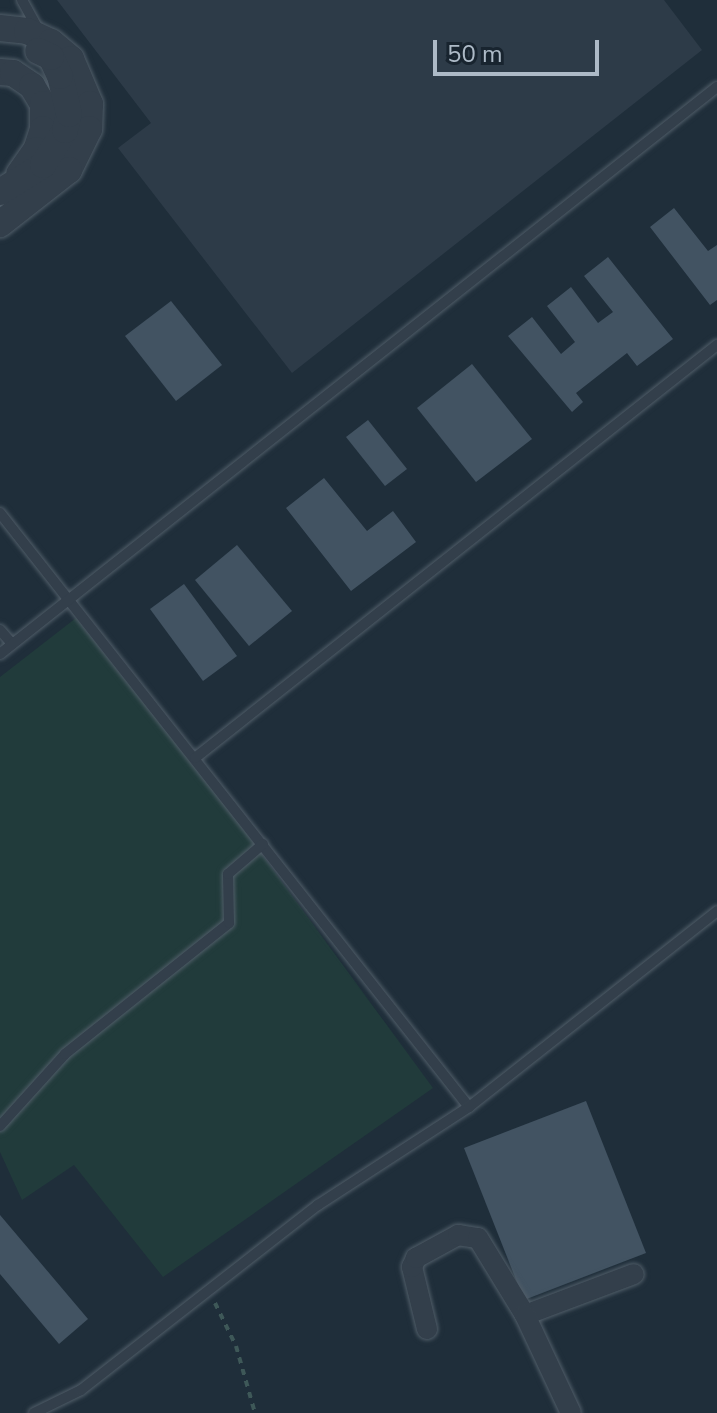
<!DOCTYPE html>
<html>
<head>
<meta charset="utf-8">
<style>
  body { margin:0 }
  #map { position:relative; width:717px; height:1413px; overflow:hidden; background:#1f2e3a; font-family:"Nunito Sans",sans-serif }
  div>[style] { position:absolute }
  .airport>* { inset:0; background:#2d3b48 }
  .green>* { inset:0; background:#213b3b }
  .building>* { inset:0; background:#425362 }
  .path>* { height:4px; margin-top:-2px; transform-origin:0; background:repeating-linear-gradient(90deg,#3e5858 0 6px,transparent 0 12px) }
  .roads { filter:drop-shadow(0 0 2px #505d68) drop-shadow(0 0 2px #505d68) }
  .service>* { height:10px; margin:-5px; padding:0 5px; transform-origin:5px; border-radius:5px; background:#333f4b }
  .minor>* { height:20px; margin:-10px; padding:0 10px; transform-origin:10px; border-radius:10px; background:#333f4b }
  .tertiary>* { height:26px; margin:-13px; padding:0 13px; transform-origin:13px; border-radius:13px; background:#333f4b }
  span { translate:-50% -50%; white-space:nowrap; text-align:center; line-height:1.15; -webkit-text-stroke:6px #18242f; paint-order:stroke }
  .scale { position:absolute; left:433px; top:40px; width:166px; height:36px; box-sizing:border-box; border:4px solid #adbac7; border-top:0; padding-left:10px; font-size:24px; line-height:28px; white-space:nowrap; color:#adbac7; -webkit-text-stroke:6px #18242f; paint-order:stroke }
</style>
</head>
<body>
<div id="map">
  <div class="airport">
    <i style="clip-path:polygon(57px 0,664px 0,702px 50px,292px 373px,118px 148px,151px 123px)"></i>
  </div>
  <div class="green">
    <i style="clip-path:polygon(76px 618px,238px 822px,433px 1088px,163px 1277px,74px 1165px,22px 1200px,0 1152px,0 677px)"></i>
  </div>
  <div class="building">
    <i style="clip-path:polygon(674px 208px,708px 251px,717px 245px,717px 300px,710px 305px,650px 227px)"></i>
    <i style="clip-path:polygon(608px 257px,673px 339px,637px 366px,627px 353px,576px 393px,583px 402px,572px 412px,508px 336px,532px 317px,561px 354px,575px 342px,547px 306px,571px 287px,598px 323px,613px 312px,584px 276px)"></i>
    <i style="clip-path:polygon(171px 301px,222px 365px,176px 401px,125px 336px)"></i>
    <i style="clip-path:polygon(472px 364px,532px 439px,476px 482px,417px 408px)"></i>
    <i style="clip-path:polygon(368px 420px,407px 469px,385px 486px,346px 437px)"></i>
    <i style="clip-path:polygon(324px 478px,367px 531px,393px 511px,416px 542px,351px 591px,286px 508px)"></i>
    <i style="clip-path:polygon(237px 545px,292px 611px,249px 646px,195px 580px)"></i>
    <i style="clip-path:polygon(184px 584px,237px 656px,203px 681px,150px 609px)"></i>
    <i style="clip-path:polygon(586px 1101px,646px 1253px,524px 1300px,464px 1148px)"></i>
    <i style="clip-path:polygon(0 1215px,88px 1319px,59px 1344px,0 1274px)"></i>
  </div>
  <div class="path">
    <i style="left:215px;top:1303px;width:48px;rotate:64deg"></i>
    <i style="left:236px;top:1346px;width:70px;rotate:74.2deg"></i>
  </div>
  <div class="roads">
    <div class="service">
      <i style="left:22px;top:0;width:29px;rotate:61deg"></i>
      <i style="left:0;top:513px;width:757px;rotate:51.71deg"></i>
      <i style="left:0;top:630px;width:18px;rotate:49deg"></i>
      <i style="left:0;top:654px;width:914px;rotate:-38.34deg"></i>
      <i style="left:195px;top:758px;width:666px;rotate:-38.35deg"></i>
      <i style="left:0;top:1126px;width:97px;rotate:-47.9deg"></i>
      <i style="left:65px;top:1054px;width:210px;rotate:-38.6deg"></i>
      <i style="left:229px;top:923px;width:49px;rotate:-91.2deg"></i>
      <i style="left:228px;top:874px;width:46px;rotate:-40.6deg"></i>
      <i style="left:34px;top:1413px;width:52px;rotate:-26.1deg"></i>
      <i style="left:81px;top:1390px;width:301px;rotate:-38deg"></i>
      <i style="left:318px;top:1205px;width:180px;rotate:-33deg"></i>
      <i style="left:469px;top:1107px;width:316px;rotate:-38.3deg"></i>
    </div>
    <div class="minor">
      <i style="left:525px;top:1315px;width:116px;rotate:-20.6deg"></i>
      <i style="left:427px;top:1329px;width:64px;rotate:-103.6deg"></i>
      <i style="left:412px;top:1267px;width:10px;rotate:-66deg"></i>
      <i style="left:416px;top:1258px;width:48px;rotate:-28.7deg"></i>
      <i style="left:458px;top:1235px;width:20px;rotate:9deg"></i>
      <i style="left:478px;top:1238px;width:90px;rotate:58.6deg"></i>
      <i style="left:525px;top:1315px;width:108px;rotate:64.9deg"></i>
    </div>
    <div class="tertiary">
      <i style="left:0;top:28px;width:27px;rotate:6deg"></i>
      <i style="left:27px;top:31px;width:26px;rotate:25deg"></i>
      <i style="left:51px;top:42px;width:26px;rotate:40deg"></i>
      <i style="left:71px;top:59px;width:49px;rotate:67.1deg"></i>
      <i style="left:90px;top:104px;width:25px;rotate:92deg"></i>
      <i style="left:89px;top:129px;width:46px;rotate:116deg"></i>
      <i style="left:69px;top:170px;width:88px;rotate:142deg"></i>
      <i style="left:0;top:72px;width:13px;rotate:4deg"></i>
      <i style="left:13px;top:73px;width:23px;rotate:34deg"></i>
      <i style="left:32px;top:86px;width:21px;rotate:59deg"></i>
      <i style="left:43px;top:104px;width:25px;rotate:90deg"></i>
      <i style="left:43px;top:129px;width:22px;rotate:108deg"></i>
      <i style="left:36px;top:150px;width:29px;rotate:125deg"></i>
      <i style="left:0;top:192px;width:51px;rotate:-32.1deg"></i>
      <i style="left:43px;top:165px;width:41px;rotate:-57.8deg"></i>
      <i style="left:65px;top:130px;width:16px;rotate:-76deg"></i>
      <i style="left:69px;top:114px;width:39px;rotate:-103deg"></i>
      <i style="left:60px;top:76px;width:21px;rotate:-115deg"></i>
      <i style="left:51px;top:57px;width:14px;rotate:-155deg"></i>
    </div>
  </div>
  <div class="scale">50 m</div>
</div>
</body>
</html>
